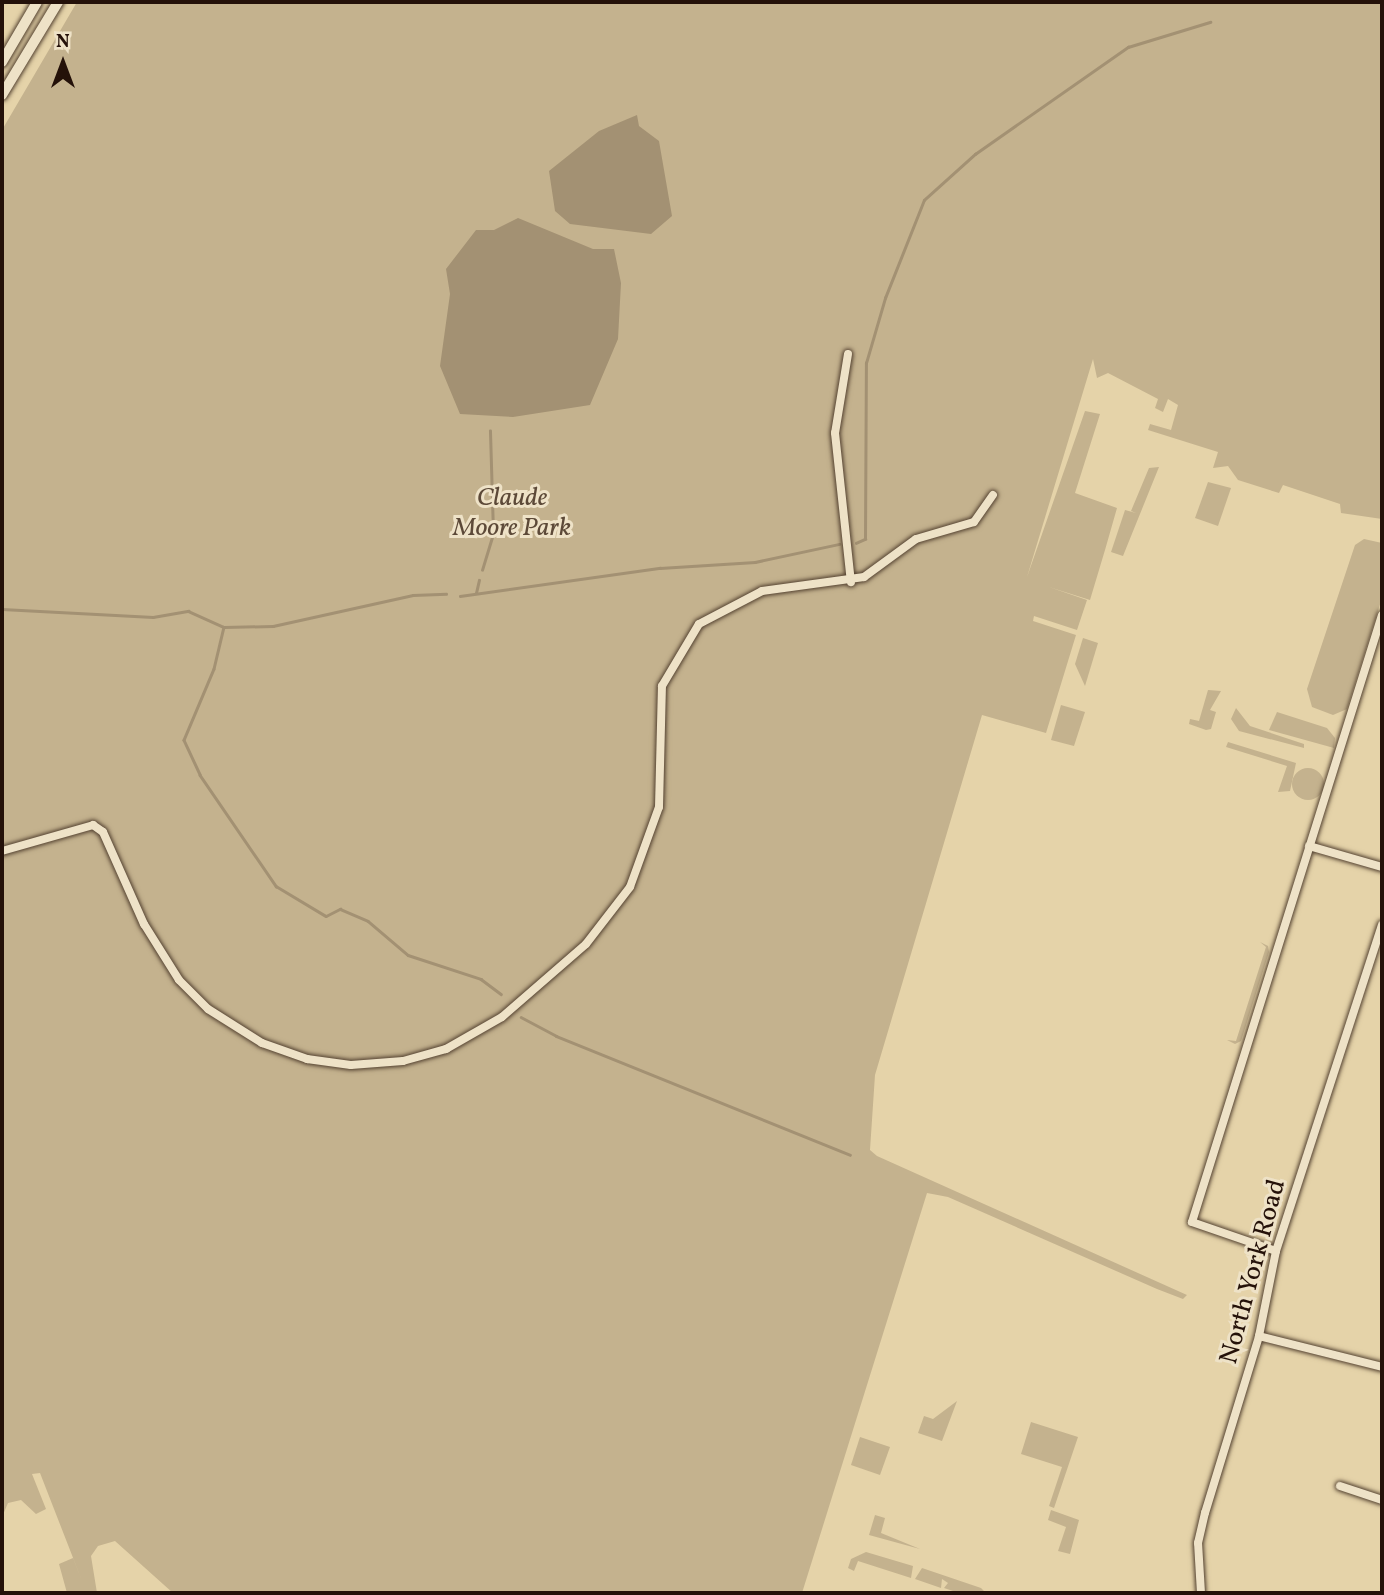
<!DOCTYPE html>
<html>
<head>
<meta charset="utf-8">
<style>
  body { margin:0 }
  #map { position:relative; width:1384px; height:1595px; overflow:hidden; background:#e5d3a9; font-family:Vollkorn,serif }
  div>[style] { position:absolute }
  .green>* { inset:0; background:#c4b28e }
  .round { border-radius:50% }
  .water>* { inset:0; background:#a39173 }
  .stream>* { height:2.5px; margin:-1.25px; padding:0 1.25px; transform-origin:1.25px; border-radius:1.25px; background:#a39173 }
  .roads { filter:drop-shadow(0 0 2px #544231) drop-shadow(0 0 2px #544231) }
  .minor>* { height:8px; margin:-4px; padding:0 4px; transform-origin:4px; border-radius:4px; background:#eee2c7 }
  .secondary>* { height:10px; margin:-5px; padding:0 5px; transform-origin:5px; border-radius:5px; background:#eee2c7 }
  span { translate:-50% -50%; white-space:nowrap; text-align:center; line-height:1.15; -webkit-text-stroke:6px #eee2c7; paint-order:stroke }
  .park-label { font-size:26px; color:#5c4938; font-style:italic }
  .street-label { font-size:26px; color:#241109 }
  .frame { position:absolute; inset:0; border:4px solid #241109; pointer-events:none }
  .north { position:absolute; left:28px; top:28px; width:70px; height:70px; -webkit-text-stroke:5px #eee2c7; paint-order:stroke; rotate:0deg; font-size:19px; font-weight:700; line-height:28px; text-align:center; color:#241109 }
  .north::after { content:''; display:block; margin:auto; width:24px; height:32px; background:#241109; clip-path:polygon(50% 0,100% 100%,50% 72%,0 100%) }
</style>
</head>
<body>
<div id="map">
  <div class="green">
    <i style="clip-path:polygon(77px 2px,1382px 2px,1382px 519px,1341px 513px,1340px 504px,1283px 485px,1279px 493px,1238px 480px,1228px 466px,1213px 468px,1218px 452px,1148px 430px,1150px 424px,1171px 430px,1178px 405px,1168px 399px,1163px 412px,1155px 408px,1158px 399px,1108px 373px,1097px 378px,1093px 359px,1027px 577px,1085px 411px,1100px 414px,1075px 493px,1117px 508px,1105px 550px,1090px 600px,1049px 587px,1087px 600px,1077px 630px,1034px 616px,1033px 621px,1076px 635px,1046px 733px,982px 715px,875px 1075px,870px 1150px,877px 1156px,1187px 1295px,1183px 1299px,1157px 1289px,948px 1197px,927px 1193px,802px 1593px,173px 1593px,115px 1541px,98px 1546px,91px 1556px,97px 1593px,67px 1593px,59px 1564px,73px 1558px,84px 1586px,40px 1473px,32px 1474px,46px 1509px,36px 1514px,21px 1500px,8px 1503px,2px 1517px,2px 130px)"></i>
    <i style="clip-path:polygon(1159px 467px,1123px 556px,1111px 552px,1125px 510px,1136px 513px,1131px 511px,1149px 468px)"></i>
    <i style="clip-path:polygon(1208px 482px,1231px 488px,1218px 526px,1195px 518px)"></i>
    <i style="clip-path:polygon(1364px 539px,1382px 543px,1382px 598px,1347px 709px,1333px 715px,1312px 707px,1307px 689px,1355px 545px)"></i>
    <i style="clip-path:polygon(1083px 638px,1098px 643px,1085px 686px,1075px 664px)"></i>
    <i style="clip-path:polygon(1208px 690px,1221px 691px,1210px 710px,1216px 712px,1211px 729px,1206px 730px,1189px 724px,1190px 719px,1199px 721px)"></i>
    <i style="clip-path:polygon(1061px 705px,1085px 712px,1074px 746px,1051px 740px)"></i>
    <i style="clip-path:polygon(1236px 708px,1250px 726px,1304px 744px,1304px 748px,1239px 731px,1231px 719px)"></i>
    <i style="clip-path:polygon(1277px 712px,1327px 728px,1335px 738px,1334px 748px,1269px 730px)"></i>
    <i style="clip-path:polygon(1228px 742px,1296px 763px,1290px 791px,1278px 792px,1287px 766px,1226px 747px)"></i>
    <i class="round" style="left:1292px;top:768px;width:32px;height:32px"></i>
    <i style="clip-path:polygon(1260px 942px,1268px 946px,1269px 952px,1241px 1041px,1235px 1044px,1227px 1040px,1236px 1041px,1266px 947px)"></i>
    <i style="clip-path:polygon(957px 1401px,942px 1441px,918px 1433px,924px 1416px,933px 1419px)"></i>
    <i style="clip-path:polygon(1031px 1422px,1078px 1437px,1054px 1508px,1049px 1506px,1062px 1467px,1021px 1454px)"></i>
    <i style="clip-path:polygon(860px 1437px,890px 1447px,880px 1475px,851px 1465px)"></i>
    <i style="clip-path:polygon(1051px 1510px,1079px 1520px,1070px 1554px,1058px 1551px,1066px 1527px,1048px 1520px)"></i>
    <i style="clip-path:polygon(875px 1515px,885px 1518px,881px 1533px,920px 1549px,869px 1535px)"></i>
    <i style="clip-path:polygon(866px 1552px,913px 1566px,911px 1578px,858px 1561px,854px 1571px,848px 1568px,851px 1559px)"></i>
    <i style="clip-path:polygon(922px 1568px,981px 1588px,986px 1593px,959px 1593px,944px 1588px,948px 1583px,942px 1579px,941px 1588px,915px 1579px)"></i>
  </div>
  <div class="water">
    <i style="clip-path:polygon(637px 115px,639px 126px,659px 141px,672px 216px,651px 234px,570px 224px,555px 211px,549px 171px,599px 131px)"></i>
    <i style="clip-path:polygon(518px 218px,593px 249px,614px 249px,621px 283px,618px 339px,590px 405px,513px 417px,460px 414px,440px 366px,450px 294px,446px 269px,476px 230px,494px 230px)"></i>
  </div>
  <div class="stream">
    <i style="left:856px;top:543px;width:10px;rotate:-24deg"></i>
    <i style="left:865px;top:539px;width:176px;rotate:-89.7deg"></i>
    <i style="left:866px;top:363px;width:68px;rotate:-73.7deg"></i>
    <i style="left:885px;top:298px;width:105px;rotate:-68.3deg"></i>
    <i style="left:924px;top:200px;width:69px;rotate:-42deg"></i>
    <i style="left:975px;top:154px;width:187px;rotate:-35deg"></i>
    <i style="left:1128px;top:47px;width:86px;rotate:-17deg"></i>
    <i style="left:482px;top:570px;width:39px;rotate:-73deg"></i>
    <i style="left:493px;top:533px;width:102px;rotate:-91.7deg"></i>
    <i style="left:476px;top:593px;width:13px;rotate:-77deg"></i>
    <i style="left:460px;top:596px;width:202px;rotate:-8deg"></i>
    <i style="left:660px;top:568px;width:95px;rotate:-3.6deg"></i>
    <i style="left:755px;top:562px;width:86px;rotate:-12.1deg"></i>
    <i style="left:2px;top:609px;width:151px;rotate:3deg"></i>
    <i style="left:153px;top:617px;width:36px;rotate:-10deg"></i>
    <i style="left:188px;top:611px;width:39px;rotate:24deg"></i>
    <i style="left:224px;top:627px;width:49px;rotate:-1.2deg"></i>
    <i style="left:273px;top:626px;width:143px;rotate:-12.5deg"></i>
    <i style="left:413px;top:595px;width:33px;rotate:-2deg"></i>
    <i style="left:224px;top:627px;width:43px;rotate:103.4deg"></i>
    <i style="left:214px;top:669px;width:77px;rotate:112.9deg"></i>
    <i style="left:184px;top:740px;width:38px;rotate:65deg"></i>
    <i style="left:200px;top:775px;width:135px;rotate:55.6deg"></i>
    <i style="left:276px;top:886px;width:58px;rotate:31deg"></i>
    <i style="left:326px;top:916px;width:16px;rotate:-27deg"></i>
    <i style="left:340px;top:909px;width:30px;rotate:23deg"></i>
    <i style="left:368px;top:921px;width:52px;rotate:40.4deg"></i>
    <i style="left:408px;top:955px;width:77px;rotate:18.2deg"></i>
    <i style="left:481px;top:979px;width:25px;rotate:37deg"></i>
    <i style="left:521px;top:1017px;width:40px;rotate:28deg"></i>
    <i style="left:556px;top:1036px;width:317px;rotate:22deg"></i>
  </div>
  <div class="roads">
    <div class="minor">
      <i style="left:848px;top:354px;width:80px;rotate:99.3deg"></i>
      <i style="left:835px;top:433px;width:150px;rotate:83.9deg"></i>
      <i style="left:1309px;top:846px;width:76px;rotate:16deg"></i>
      <i style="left:2px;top:851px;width:95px;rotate:-15.9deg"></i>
      <i style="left:93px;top:825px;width:12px;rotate:35deg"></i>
      <i style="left:103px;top:832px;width:101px;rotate:66deg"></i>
      <i style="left:144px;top:924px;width:66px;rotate:58deg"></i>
      <i style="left:179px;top:980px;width:41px;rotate:45deg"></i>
      <i style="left:208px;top:1009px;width:64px;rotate:32.2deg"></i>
      <i style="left:262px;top:1043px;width:48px;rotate:19.6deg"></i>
      <i style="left:307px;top:1059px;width:44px;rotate:7.8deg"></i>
      <i style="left:351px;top:1065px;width:52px;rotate:-4.4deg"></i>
      <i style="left:403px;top:1061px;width:45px;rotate:-15.6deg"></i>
      <i style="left:446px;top:1049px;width:64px;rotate:-29.7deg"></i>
      <i style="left:502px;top:1017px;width:111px;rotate:-41deg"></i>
      <i style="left:586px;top:944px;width:72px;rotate:-52.3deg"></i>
      <i style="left:630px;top:887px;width:85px;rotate:-70.1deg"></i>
      <i style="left:659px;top:807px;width:121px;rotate:-88.6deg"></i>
      <i style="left:662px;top:686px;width:72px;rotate:-59.2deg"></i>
      <i style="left:699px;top:624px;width:71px;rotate:-27.6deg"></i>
      <i style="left:762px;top:591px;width:103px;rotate:-7.8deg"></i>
      <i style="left:864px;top:577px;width:64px;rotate:-36.2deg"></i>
      <i style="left:916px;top:539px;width:60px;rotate:-16.3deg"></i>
      <i style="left:974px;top:522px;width:33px;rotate:-55deg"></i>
      <i style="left:1276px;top:1251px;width:89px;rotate:-161deg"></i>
      <i style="left:1192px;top:1222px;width:636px;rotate:-72.62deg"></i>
      <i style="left:1259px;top:1336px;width:127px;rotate:14.1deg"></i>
      <i style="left:1340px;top:1486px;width:44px;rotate:18.4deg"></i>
      <i style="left:1201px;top:1593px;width:50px;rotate:-93.4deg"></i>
      <i style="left:1198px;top:1543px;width:31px;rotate:-77deg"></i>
      <i style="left:1205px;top:1513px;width:185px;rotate:-73deg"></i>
      <i style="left:1259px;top:1336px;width:87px;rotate:-78.7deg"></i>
      <i style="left:1276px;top:1251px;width:343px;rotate:-72deg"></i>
    </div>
    <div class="secondary">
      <i style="left:2px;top:62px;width:69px;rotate:-59.7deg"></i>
      <i style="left:2px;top:95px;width:109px;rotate:-58.9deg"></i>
    </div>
  </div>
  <div class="park-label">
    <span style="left:512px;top:514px">Claude<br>Moore Park</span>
  </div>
  <div class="street-label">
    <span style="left:1254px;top:1272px;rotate:-75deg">North York Road</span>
  </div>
  <div class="frame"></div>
  <div class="north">N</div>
</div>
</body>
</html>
